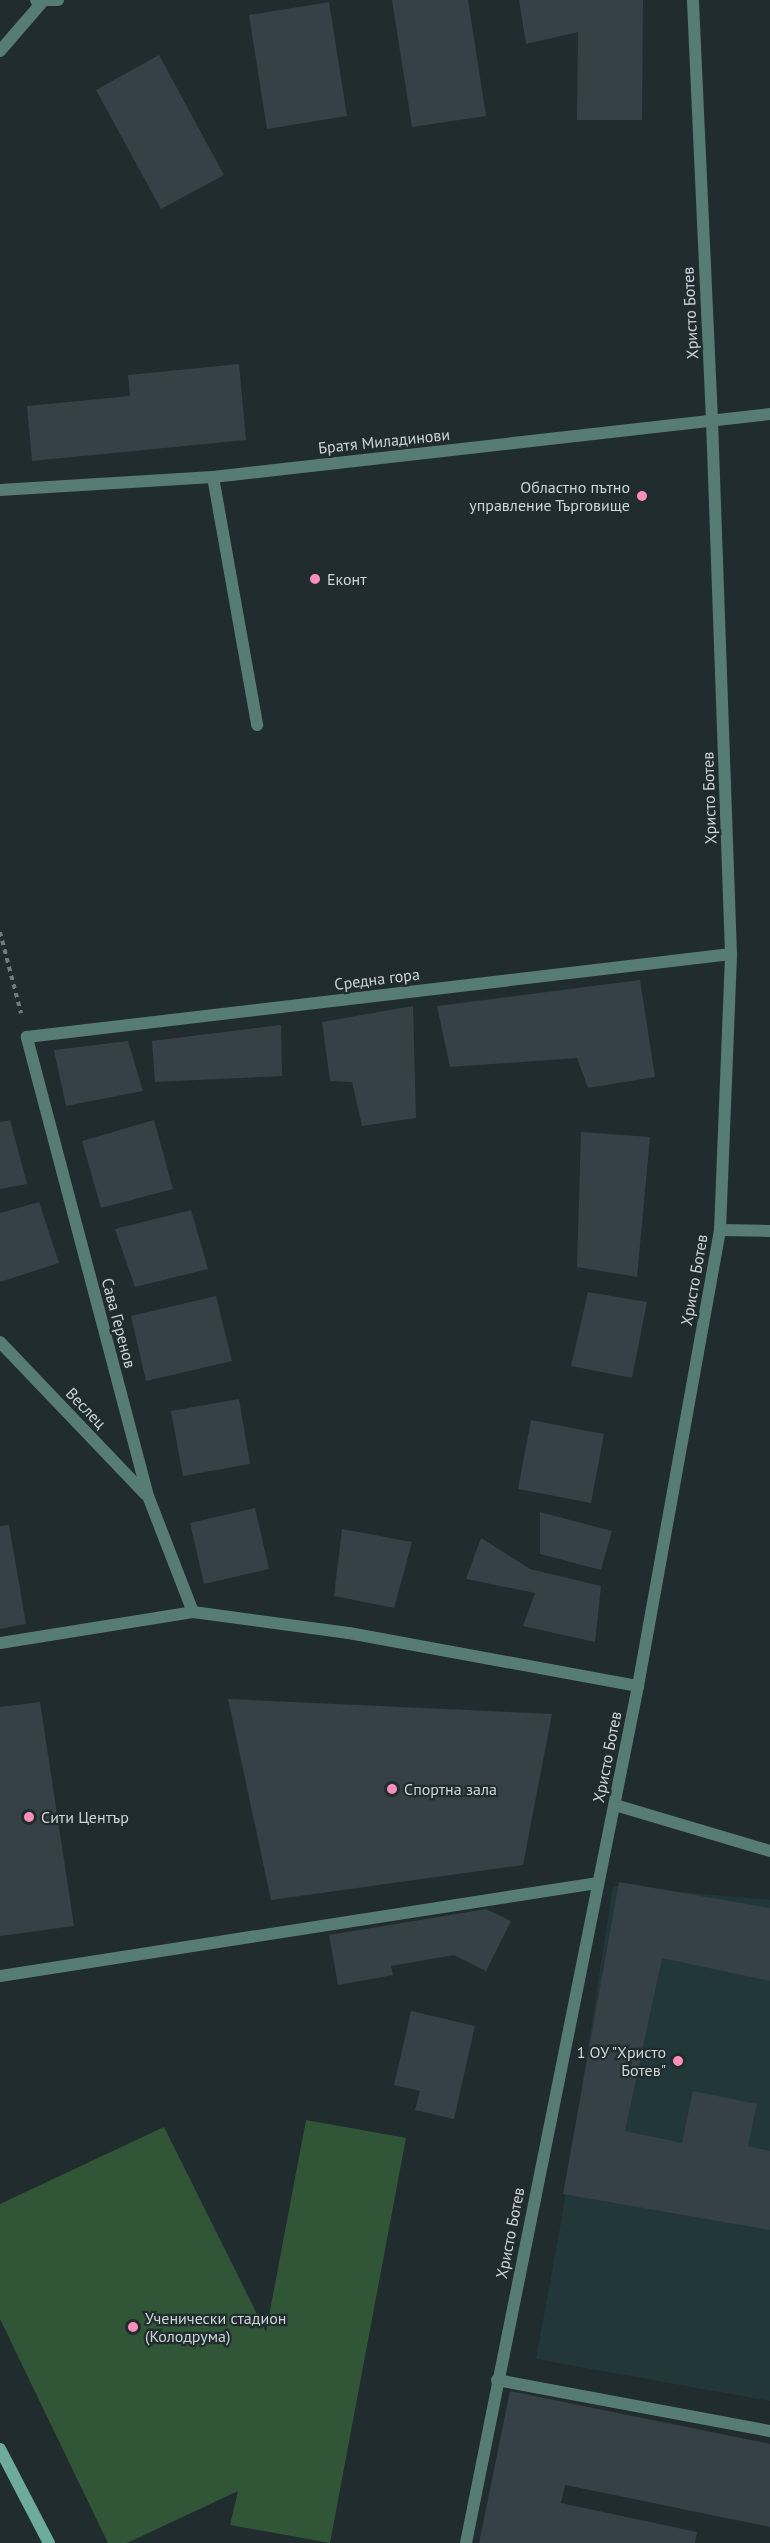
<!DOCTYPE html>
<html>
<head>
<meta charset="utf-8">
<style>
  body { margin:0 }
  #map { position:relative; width:770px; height:2543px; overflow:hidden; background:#202c2e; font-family:"PT Sans",sans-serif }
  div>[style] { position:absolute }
  .built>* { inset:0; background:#22373a }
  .green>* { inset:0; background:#315637 }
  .building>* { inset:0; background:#364047 }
  .path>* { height:4px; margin-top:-2px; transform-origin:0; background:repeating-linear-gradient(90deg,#727c7e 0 4.5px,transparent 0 9px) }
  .service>* { height:12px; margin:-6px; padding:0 6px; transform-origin:6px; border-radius:6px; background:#577c73 }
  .minor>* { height:12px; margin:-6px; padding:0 6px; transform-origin:6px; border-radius:6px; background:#577c73 }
  .secondary>* { height:12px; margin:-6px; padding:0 6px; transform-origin:6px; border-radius:6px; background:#6fab9d }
  .dots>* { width:16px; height:16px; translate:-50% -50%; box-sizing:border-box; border:3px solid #202c2e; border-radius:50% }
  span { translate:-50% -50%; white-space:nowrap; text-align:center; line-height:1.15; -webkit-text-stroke:4.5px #202c2e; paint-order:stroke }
  .street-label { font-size:16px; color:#cdd5d6 }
  .poi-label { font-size:16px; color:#cdd5d6 }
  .right { translate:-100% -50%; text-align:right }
  .left { translate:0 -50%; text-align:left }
</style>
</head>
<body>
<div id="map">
  <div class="built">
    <i style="clip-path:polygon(613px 1886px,770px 1900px,770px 2401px,536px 2359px,561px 2222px)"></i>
  </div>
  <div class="green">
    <i style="clip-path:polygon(306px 2120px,406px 2138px,330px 2543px,230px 2525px,238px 2491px,127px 2543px,108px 2543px,0 2319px,0 2204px,164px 2127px,266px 2332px)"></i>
  </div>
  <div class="building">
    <i style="clip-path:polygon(392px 0,468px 0,486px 116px,412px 127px)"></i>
    <i style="clip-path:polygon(519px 0,643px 0,642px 120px,577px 120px,578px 32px,526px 44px)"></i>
    <i style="clip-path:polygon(329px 2px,347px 116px,267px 129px,249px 15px)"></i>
    <i style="clip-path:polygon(159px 55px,224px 175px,161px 209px,96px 90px)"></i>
    <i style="clip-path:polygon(239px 364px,246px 440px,32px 461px,27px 406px,130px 396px,128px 375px)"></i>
    <i style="clip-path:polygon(640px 980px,655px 1077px,588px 1088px,577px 1058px,450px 1067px,437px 1006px)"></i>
    <i style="clip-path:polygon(413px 1006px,416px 1118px,362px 1126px,352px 1082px,330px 1081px,322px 1022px)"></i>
    <i style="clip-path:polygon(281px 1025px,282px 1076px,155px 1082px,152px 1041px)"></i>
    <i style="clip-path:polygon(128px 1041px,143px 1091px,66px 1106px,54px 1050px)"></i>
    <i style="clip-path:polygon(10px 1120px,27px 1184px,0 1189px,0 1122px)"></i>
    <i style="clip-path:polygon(154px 1120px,173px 1189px,101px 1208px,82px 1141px)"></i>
    <i style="clip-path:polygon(581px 1132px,650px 1137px,637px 1277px,577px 1267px)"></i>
    <i style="clip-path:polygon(39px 1202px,59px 1263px,0 1282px,0 1213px)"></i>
    <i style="clip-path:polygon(191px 1210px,208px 1269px,135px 1287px,115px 1229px)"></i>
    <i style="clip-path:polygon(588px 1292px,647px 1302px,632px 1378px,571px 1366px)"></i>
    <i style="clip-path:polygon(216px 1296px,232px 1361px,146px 1381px,131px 1316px)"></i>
    <i style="clip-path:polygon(239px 1399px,250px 1464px,183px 1476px,171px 1411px)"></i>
    <i style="clip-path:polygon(531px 1420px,604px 1434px,591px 1503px,518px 1489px)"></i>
    <i style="clip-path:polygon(255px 1508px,269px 1569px,204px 1584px,190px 1523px)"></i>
    <i style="clip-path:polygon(540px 1512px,612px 1531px,601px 1570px,540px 1554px)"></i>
    <i style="clip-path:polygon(9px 1525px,26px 1624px,0 1629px,0 1526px)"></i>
    <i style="clip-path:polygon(342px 1529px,412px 1542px,394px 1608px,334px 1596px)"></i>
    <i style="clip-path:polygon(481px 1538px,530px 1569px,601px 1586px,595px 1642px,523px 1626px,535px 1593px,466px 1579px)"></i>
    <i style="clip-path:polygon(228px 1699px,552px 1714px,523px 1865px,271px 1900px)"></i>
    <i style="clip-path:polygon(40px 1702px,74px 1926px,0 1936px,0 1707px)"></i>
    <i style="clip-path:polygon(619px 1882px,770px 1908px,770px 1981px,662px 1958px,625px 2131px,682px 2143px,693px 2091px,757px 2104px,748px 2146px,770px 2151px,770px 2230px,563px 2194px)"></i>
    <i style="clip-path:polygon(486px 1909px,511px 1921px,486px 1971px,454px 1955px,391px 1966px,393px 1975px,338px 1985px,329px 1935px)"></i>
    <i style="clip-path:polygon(411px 2011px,475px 2026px,454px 2119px,415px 2110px,420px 2091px,394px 2085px)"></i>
    <i style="clip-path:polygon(510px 2391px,770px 2444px,770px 2527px,565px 2485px,561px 2503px,697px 2532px,695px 2543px,479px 2543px)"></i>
  </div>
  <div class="path">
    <i style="left:0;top:932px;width:84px;rotate:75.5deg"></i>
  </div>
  <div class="service">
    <i style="left:213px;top:477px;width:252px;rotate:79.9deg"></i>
  </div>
  <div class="minor">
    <i style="left:36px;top:0;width:22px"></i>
    <i style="left:0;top:51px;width:67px;rotate:-49.2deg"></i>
    <i style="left:0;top:490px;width:213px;rotate:-3.5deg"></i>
    <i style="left:213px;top:477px;width:561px;rotate:-6.45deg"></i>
    <i style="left:720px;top:1230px;width:50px;rotate:1.1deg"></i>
    <i style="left:0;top:1342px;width:211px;rotate:46.3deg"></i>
    <i style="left:193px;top:1612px;width:124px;rotate:-111.2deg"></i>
    <i style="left:148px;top:1496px;width:475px;rotate:-104.8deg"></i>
    <i style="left:27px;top:1037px;width:709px;rotate:-6.72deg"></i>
    <i style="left:0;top:1643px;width:195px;rotate:-9.1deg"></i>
    <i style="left:193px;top:1612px;width:157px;rotate:7.7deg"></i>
    <i style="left:349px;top:1633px;width:294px;rotate:10.4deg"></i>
    <i style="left:615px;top:1805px;width:162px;rotate:16.5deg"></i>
    <i style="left:0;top:1976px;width:604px;rotate:-8.85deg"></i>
    <i style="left:497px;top:2380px;width:278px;rotate:10.6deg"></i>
    <i style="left:466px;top:2543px;width:874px;rotate:-78.65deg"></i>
    <i style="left:638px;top:1686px;width:463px;rotate:-79.8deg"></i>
    <i style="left:720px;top:1230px;width:276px;rotate:-87.7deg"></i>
    <i style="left:731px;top:954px;width:534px;rotate:-92.04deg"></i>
    <i style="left:712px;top:420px;width:420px;rotate:-92.6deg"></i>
  </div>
  <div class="secondary">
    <i style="left:0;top:2449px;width:106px;rotate:62.5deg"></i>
  </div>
  <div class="dots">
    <i style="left:642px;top:496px;background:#fe8ebc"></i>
    <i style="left:315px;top:579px;background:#fe8ebc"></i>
    <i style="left:392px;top:1789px;background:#fe8ebc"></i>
    <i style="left:29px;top:1817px;background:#fe8ebc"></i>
    <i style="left:678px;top:2061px;background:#fe8ebc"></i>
    <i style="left:133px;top:2327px;background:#fe8ebc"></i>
  </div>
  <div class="street-label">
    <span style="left:690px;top:313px;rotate:-93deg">Христо Ботев</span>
    <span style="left:384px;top:441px;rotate:-6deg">Братя Миладинови</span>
    <span style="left:709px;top:798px;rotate:-92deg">Христо Ботев</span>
    <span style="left:377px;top:979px;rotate:-7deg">Средна гора</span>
    <span style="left:694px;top:1280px;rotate:-80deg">Христо Ботев</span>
    <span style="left:119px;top:1323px;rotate:75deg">Сава Геренов</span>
    <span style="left:86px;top:1408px;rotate:46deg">Веслец</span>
    <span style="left:607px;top:1757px;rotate:-79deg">Христо Ботев</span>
    <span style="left:510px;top:2233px;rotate:-79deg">Христо Ботев</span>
  </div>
  <div class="poi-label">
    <span class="right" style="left:630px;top:496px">Областно пътно<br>управление Търговище</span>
    <span class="left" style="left:327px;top:579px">Еконт</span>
    <span class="left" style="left:404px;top:1789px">Спортна зала</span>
    <span class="left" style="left:41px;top:1817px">Сити Център</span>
    <span class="right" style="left:666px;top:2061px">1 ОУ "Христо<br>Ботев"</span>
    <span class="left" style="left:145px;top:2327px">Ученически стадион<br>(Колодрума)</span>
  </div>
</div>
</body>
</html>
